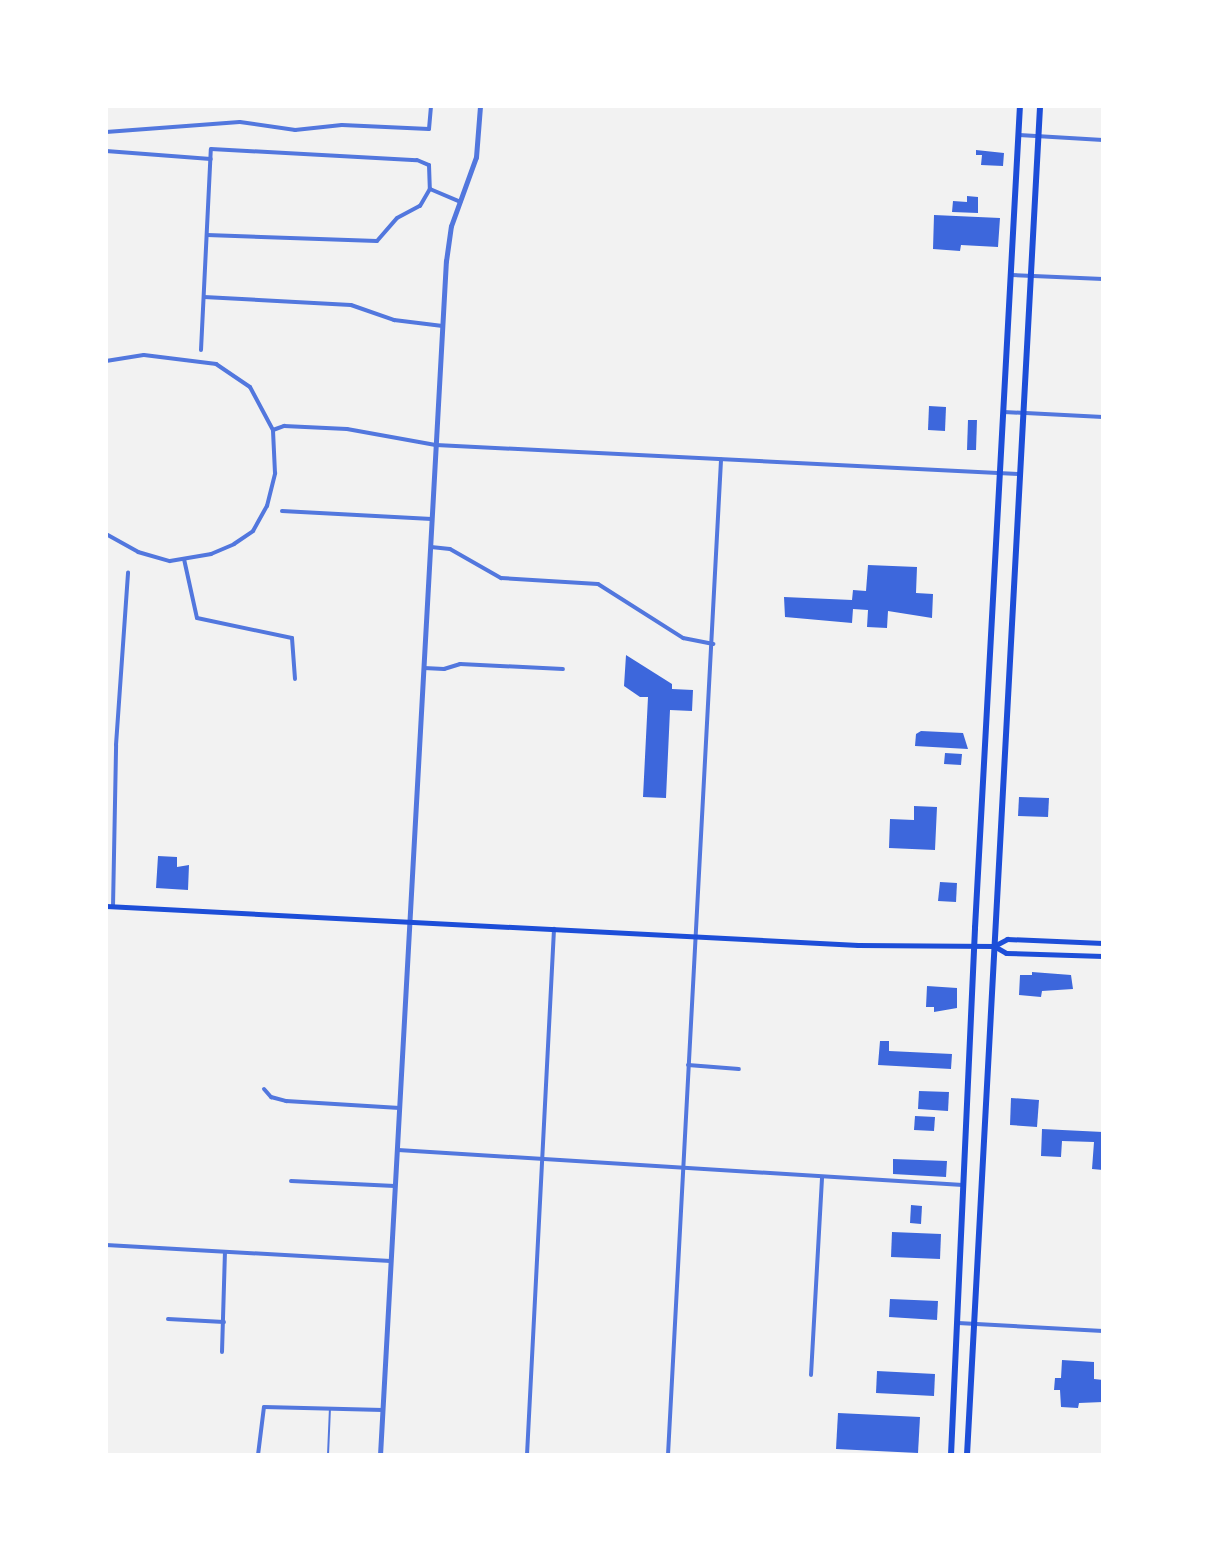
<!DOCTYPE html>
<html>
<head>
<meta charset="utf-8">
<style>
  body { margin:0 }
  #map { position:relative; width:1209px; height:1561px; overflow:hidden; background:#f2f2f2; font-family:"Nunito Sans",sans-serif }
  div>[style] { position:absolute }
  .building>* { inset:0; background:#3d67dc }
  .service>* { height:2px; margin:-1px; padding:0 1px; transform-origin:1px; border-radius:1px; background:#5277de }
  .minor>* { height:4px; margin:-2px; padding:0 2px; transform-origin:2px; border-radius:2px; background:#5277de }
  .tertiary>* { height:5px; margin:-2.5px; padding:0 2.5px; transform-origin:2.5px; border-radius:2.5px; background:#5277de }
  .secondary>* { height:5px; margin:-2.5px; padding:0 2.5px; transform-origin:2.5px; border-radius:2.5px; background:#1d4ed8 }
  .primary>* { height:6px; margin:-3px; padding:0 3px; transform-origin:3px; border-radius:3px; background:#1d4ed8 }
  span { translate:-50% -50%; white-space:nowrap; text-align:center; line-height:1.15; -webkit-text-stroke:8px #fff; paint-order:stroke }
  .frame { position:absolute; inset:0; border:108px solid #fff; pointer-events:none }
</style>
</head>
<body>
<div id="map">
  <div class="building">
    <i style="clip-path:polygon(976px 150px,1004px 153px,1003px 166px,981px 165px,982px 155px,976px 155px)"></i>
    <i style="clip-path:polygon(967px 196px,978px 197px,978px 213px,952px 212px,953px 201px,967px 202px)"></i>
    <i style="clip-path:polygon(934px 215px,1000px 218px,998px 247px,961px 245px,960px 251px,933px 249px)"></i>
    <i style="clip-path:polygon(929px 406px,946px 407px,945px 431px,928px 430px)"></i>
    <i style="clip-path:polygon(968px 420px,977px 420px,976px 450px,967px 450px)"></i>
    <i style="clip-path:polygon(868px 565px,917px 567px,916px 593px,933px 594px,932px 618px,888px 611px,887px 628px,867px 627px,868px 610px,853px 609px,852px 623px,785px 617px,784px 597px,852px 600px,853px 590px,866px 591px)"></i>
    <i style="clip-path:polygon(626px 655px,672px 684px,672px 689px,693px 690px,692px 711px,670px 710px,666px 798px,643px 797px,648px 697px,640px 697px,624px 686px)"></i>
    <i style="clip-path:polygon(921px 731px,963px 733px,968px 749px,915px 746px,916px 734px)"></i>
    <i style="clip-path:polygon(945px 753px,962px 754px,961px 765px,944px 764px)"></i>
    <i style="clip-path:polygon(1019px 797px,1049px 798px,1048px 817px,1018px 816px)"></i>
    <i style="clip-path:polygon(914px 806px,937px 807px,935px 850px,889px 848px,890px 819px,914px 820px)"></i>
    <i style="clip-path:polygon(158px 856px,177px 857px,177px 867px,189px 865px,188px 890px,156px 888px)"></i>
    <i style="clip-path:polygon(940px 882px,957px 883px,956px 902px,938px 901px)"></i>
    <i style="clip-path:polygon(1032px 972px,1071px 975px,1073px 989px,1042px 991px,1041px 997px,1019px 995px,1020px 975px,1032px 975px)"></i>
    <i style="clip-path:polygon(927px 986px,957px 988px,957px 1008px,934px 1012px,934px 1007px,926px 1007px)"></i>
    <i style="clip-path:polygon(880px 1041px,889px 1041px,889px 1051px,952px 1054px,951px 1069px,878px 1065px)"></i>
    <i style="clip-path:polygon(919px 1091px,949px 1092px,948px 1111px,918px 1109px)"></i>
    <i style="clip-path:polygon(1011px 1098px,1039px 1100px,1037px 1127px,1010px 1125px)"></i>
    <i style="clip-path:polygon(915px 1116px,935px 1117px,934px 1131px,914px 1130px)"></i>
    <i style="clip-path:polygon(1042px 1129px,1103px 1132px,1103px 1170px,1092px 1169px,1094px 1142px,1062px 1141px,1061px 1157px,1041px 1156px)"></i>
    <i style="clip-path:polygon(893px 1159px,947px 1161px,946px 1177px,893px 1174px)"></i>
    <i style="clip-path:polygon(911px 1205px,922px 1206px,921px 1224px,910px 1223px)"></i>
    <i style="clip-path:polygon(892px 1232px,941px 1234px,940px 1259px,891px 1257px)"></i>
    <i style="clip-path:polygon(890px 1299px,938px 1301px,937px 1320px,889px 1317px)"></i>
    <i style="clip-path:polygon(1062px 1360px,1094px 1362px,1094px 1379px,1103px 1380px,1103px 1402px,1079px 1403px,1078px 1408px,1061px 1407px,1060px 1390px,1054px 1390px,1055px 1378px,1061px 1378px)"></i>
    <i style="clip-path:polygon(877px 1371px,935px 1374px,934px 1396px,876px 1393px)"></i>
    <i style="clip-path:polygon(838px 1413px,920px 1417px,918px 1453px,836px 1449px)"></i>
  </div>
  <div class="service">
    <i style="left:328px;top:1455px;width:47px;rotate:-87.6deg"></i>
  </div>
  <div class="minor">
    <i style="left:106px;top:132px;width:134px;rotate:-4.3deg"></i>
    <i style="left:240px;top:122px;width:56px;rotate:8.3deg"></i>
    <i style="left:295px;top:130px;width:47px;rotate:-6.1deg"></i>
    <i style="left:342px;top:125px;width:87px;rotate:2.6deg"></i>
    <i style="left:429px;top:129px;width:23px;rotate:-85deg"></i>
    <i style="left:1019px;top:135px;width:84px;rotate:3.4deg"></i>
    <i style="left:106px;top:151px;width:105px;rotate:4.4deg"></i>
    <i style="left:207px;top:235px;width:170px;rotate:2deg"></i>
    <i style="left:377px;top:241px;width:30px;rotate:-49deg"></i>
    <i style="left:397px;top:218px;width:26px;rotate:-28deg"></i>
    <i style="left:420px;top:206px;width:20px;rotate:-60deg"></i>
    <i style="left:430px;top:189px;width:33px;rotate:23deg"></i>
    <i style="left:1012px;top:275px;width:91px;rotate:2.5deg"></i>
    <i style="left:204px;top:297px;width:147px;rotate:3.1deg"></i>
    <i style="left:351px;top:305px;width:46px;rotate:19.2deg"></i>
    <i style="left:394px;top:320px;width:49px;rotate:7deg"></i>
    <i style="left:201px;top:350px;width:201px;rotate:-87.2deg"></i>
    <i style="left:211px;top:149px;width:206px;rotate:3.1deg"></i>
    <i style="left:417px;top:160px;width:13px;rotate:23deg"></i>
    <i style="left:429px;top:165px;width:24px;rotate:88deg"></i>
    <i style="left:106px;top:361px;width:38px;rotate:-9deg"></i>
    <i style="left:144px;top:355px;width:73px;rotate:7.1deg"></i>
    <i style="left:216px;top:364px;width:41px;rotate:34.1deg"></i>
    <i style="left:250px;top:387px;width:49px;rotate:61.9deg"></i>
    <i style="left:273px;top:430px;width:12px;rotate:-20deg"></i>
    <i style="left:284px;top:426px;width:63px;rotate:2.7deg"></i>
    <i style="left:347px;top:429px;width:90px;rotate:10.2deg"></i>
    <i style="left:436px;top:445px;width:584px;rotate:2.85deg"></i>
    <i style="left:1004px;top:412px;width:99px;rotate:2.9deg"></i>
    <i style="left:282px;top:511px;width:150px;rotate:3.1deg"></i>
    <i style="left:106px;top:534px;width:37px;rotate:29deg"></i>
    <i style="left:138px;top:552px;width:33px;rotate:16deg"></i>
    <i style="left:170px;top:561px;width:42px;rotate:-9.7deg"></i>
    <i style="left:211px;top:554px;width:25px;rotate:-23deg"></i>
    <i style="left:234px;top:544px;width:23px;rotate:-34deg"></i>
    <i style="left:253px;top:531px;width:29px;rotate:-61deg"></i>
    <i style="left:267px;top:506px;width:34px;rotate:-76deg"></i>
    <i style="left:275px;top:473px;width:43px;rotate:-92.7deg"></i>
    <i style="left:431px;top:547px;width:19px;rotate:6deg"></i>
    <i style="left:450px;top:549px;width:59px;rotate:29.6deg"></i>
    <i style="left:501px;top:578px;width:97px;rotate:3.5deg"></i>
    <i style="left:598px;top:584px;width:101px;rotate:32.4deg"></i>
    <i style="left:683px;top:638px;width:31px;rotate:11deg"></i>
    <i style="left:184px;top:559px;width:60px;rotate:77.6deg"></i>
    <i style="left:197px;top:618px;width:97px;rotate:11.9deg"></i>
    <i style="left:292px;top:638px;width:41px;rotate:85.8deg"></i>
    <i style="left:424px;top:668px;width:20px;rotate:3deg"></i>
    <i style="left:444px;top:669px;width:17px;rotate:-17deg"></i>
    <i style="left:460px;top:664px;width:103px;rotate:2.8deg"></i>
    <i style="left:113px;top:907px;width:162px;rotate:-88.9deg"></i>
    <i style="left:116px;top:745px;width:173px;rotate:-86deg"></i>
    <i style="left:688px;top:1065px;width:51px;rotate:4.5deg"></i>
    <i style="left:264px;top:1089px;width:11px;rotate:49deg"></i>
    <i style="left:271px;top:1097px;width:16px;rotate:15deg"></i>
    <i style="left:286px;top:1101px;width:114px;rotate:3.5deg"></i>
    <i style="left:398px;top:1150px;width:566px;rotate:3.54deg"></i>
    <i style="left:291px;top:1181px;width:104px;rotate:2.8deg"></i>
    <i style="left:106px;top:1245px;width:285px;rotate:3.2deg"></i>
    <i style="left:168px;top:1319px;width:56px;rotate:3.1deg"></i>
    <i style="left:958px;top:1323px;width:145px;rotate:3.2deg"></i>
    <i style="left:222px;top:1352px;width:99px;rotate:-88.3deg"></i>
    <i style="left:811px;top:1375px;width:197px;rotate:-86.8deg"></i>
    <i style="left:258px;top:1455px;width:48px;rotate:-82.9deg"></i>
    <i style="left:264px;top:1407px;width:119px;rotate:1.4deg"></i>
    <i style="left:527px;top:1455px;width:527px;rotate:-87.06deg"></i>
    <i style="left:668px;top:1455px;width:997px;rotate:-86.95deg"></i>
  </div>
  <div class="tertiary">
    <i style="left:380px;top:1455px;width:1196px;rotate:-86.84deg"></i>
    <i style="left:446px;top:261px;width:35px;rotate:-82deg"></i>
    <i style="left:451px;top:226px;width:73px;rotate:-70.1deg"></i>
    <i style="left:476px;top:157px;width:51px;rotate:-85.5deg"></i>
  </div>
  <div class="secondary">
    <i style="left:106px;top:906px;width:753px;rotate:2.97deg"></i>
    <i style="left:858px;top:945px;width:136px;rotate:0.4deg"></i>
    <i style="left:994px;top:946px;width:15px;rotate:-28deg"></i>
    <i style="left:1007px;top:939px;width:96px;rotate:2.4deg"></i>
    <i style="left:994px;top:946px;width:14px;rotate:30deg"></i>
    <i style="left:1006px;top:953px;width:97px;rotate:1.8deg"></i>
  </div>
  <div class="primary">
    <i style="left:951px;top:1455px;width:528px;rotate:-87.39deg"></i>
    <i style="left:975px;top:928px;width:823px;rotate:-86.87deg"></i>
    <i style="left:967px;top:1455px;width:1351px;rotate:-86.9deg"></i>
  </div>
  <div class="frame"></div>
</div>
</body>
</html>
